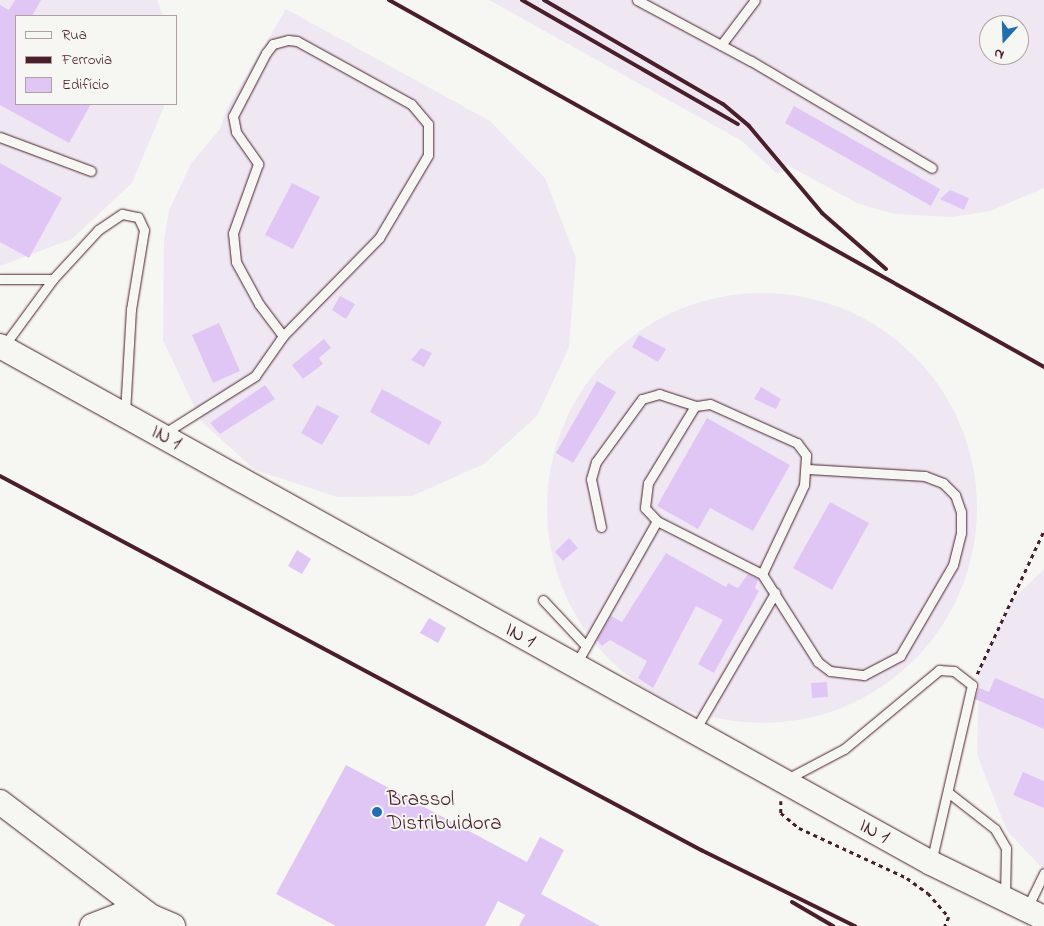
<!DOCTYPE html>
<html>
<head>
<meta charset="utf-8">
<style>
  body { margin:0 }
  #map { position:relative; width:1044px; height:926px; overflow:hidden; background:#f6f6f2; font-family:"Indie Flower",sans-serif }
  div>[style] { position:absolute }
  .built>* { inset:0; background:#efe8f3 }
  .round { border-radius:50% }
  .building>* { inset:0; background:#e0c6f5 }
  .path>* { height:2.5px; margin-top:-1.25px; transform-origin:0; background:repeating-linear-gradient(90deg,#4a1f2b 0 4px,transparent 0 8px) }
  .roads { filter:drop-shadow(0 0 1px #4a1f2b) drop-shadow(0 0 1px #4a1f2b) }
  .lane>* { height:9px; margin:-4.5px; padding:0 4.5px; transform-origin:4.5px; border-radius:4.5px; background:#f6f6f2 }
  .secondary>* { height:24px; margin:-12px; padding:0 12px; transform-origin:12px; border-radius:12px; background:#f6f6f2 }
  .rail>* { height:4px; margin:-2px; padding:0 2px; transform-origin:2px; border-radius:2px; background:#4a1f2b }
  .dots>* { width:14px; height:14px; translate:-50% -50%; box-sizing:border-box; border:2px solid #f6f6f2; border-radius:50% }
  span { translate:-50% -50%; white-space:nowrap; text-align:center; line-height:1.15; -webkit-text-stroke:4px #f6f6f2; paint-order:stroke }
  .street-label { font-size:21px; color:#4a1f2b }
  .poi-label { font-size:21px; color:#4a1f2b }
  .left { translate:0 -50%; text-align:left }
  .legend { position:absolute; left:15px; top:15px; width:162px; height:90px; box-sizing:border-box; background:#f6f6f2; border:1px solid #b1a0a2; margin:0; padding:6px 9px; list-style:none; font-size:15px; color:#4a1f2b }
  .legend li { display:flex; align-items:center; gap:10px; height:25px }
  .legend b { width:25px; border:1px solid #b1a0a2 }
  .north { position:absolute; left:979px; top:15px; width:50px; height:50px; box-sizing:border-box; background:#f6f6f2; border:1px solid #b1a0a2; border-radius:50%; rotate:200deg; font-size:14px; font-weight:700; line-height:20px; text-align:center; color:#4a1f2b }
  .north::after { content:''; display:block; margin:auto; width:18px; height:22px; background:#1f6fb2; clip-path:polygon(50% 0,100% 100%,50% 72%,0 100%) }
</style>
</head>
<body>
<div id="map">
  <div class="built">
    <i style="clip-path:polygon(0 0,157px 0,163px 16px,16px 16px,16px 104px,165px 104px,132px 183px,72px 239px,0 266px)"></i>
    <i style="clip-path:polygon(evenodd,489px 0,1044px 0,1044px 188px,990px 211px,952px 217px,895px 214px,859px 204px,787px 165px,777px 174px,742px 141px,489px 0,989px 25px,1019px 25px,1019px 55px,989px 55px,989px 25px)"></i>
    <i style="clip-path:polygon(286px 9px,490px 121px,545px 178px,576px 258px,569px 347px,537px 416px,484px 464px,412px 496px,337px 497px,255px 470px,201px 421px,163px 340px,164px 240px,169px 210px,192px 162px,220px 129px,227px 108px)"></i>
    <i class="round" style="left:547px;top:293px;width:430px;height:430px"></i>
    <i style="clip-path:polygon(1044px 569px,1044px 870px,1007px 831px,977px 755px,979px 673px,1013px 599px)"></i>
  </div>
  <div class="building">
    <i style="clip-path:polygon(15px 0,41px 0,32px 16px,16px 16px,16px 104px,91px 104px,69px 143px,0 105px,0 5px,9px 10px)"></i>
    <i style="clip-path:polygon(794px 106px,940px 189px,931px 206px,785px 123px)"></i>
    <i style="clip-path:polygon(0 163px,62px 198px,29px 258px,0 242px)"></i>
    <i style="clip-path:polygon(292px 183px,320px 197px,293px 249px,265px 235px)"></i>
    <i style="clip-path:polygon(950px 190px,969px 198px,964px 210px,940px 199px)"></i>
    <i style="clip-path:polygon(340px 296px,355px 304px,346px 319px,332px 310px)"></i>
    <i style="clip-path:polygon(219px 323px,240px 371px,213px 383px,192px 335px)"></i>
    <i style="clip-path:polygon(639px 335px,666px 349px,658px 362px,632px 347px)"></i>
    <i style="clip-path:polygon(324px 339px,331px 348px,319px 358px,323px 364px,303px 379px,292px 365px)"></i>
    <i style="clip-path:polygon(421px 348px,432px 353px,424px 367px,411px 360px)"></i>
    <i style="clip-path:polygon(597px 381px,616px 392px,573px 463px,556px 453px)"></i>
    <i style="clip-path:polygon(265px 385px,275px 399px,220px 434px,210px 423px)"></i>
    <i style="clip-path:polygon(761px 387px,781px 399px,776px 409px,754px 399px)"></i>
    <i style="clip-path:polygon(382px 389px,442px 422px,429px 445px,370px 412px)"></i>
    <i style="clip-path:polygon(317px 405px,339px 416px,322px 445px,301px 433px)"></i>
    <i style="clip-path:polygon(707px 418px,790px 465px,753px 531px,710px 508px,698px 529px,657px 506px)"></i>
    <i style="clip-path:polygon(830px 502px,869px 523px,832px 590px,793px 568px)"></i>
    <i style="clip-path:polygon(569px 538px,578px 548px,563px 561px,555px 552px)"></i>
    <i style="clip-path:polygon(297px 550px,311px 559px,302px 574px,288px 566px)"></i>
    <i style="clip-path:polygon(666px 553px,726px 587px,728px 583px,738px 588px,748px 574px,758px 579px,755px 588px,759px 591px,714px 673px,698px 664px,723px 620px,696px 606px,653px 688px,638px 678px,647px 661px,610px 640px,602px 646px,597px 640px,611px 616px,622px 622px)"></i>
    <i style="clip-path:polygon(429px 618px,446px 628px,438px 643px,420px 633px)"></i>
    <i style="clip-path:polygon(995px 678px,1044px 699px,1044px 729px,975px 699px,979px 688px,989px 692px)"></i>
    <i style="clip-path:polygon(827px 682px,828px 697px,812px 698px,811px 683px)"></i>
    <i style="clip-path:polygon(346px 765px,527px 862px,540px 837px,564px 850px,541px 894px,600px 926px,519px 926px,525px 915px,498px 901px,485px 926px,336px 926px,276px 894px)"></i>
    <i style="clip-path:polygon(1023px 772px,1044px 781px,1044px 808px,1013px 795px)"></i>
  </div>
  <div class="path">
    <i style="left:977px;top:674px;width:159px;rotate:-65deg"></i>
    <i style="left:781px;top:801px;width:12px;rotate:90deg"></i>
    <i style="left:781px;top:813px;width:23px;rotate:40deg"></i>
    <i style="left:799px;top:828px;width:119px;rotate:24.8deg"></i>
    <i style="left:907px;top:878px;width:26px;rotate:36deg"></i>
    <i style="left:928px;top:893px;width:32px;rotate:49deg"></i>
    <i style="left:949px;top:917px;width:10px;rotate:114deg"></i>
  </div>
  <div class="roads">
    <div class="lane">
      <i style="left:637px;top:0;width:129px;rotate:28.2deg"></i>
      <i style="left:751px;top:61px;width:210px;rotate:30.6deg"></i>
      <i style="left:721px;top:45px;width:56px;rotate:-52.9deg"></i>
      <i style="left:0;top:137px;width:97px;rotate:20.5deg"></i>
      <i style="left:0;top:279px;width:53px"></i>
      <i style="left:3px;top:347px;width:84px;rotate:-53.7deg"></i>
      <i style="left:53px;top:279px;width:67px;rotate:-47.4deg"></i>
      <i style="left:98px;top:230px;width:29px;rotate:-34deg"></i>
      <i style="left:122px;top:214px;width:16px;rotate:11deg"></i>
      <i style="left:138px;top:217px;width:14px;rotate:65deg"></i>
      <i style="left:144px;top:230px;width:80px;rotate:99.3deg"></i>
      <i style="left:131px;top:309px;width:103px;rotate:93.3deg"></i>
      <i style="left:163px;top:434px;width:109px;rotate:-32.2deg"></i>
      <i style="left:255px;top:376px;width:49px;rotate:-55deg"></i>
      <i style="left:283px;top:336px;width:137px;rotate:-45.6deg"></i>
      <i style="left:379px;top:238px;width:96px;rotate:-59.4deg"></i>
      <i style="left:428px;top:155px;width:31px;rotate:-90deg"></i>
      <i style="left:428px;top:124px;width:26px;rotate:-130deg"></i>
      <i style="left:411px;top:104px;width:130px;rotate:-151.1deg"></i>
      <i style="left:297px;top:41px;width:9px;rotate:-174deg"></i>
      <i style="left:288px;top:40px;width:16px;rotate:165deg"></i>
      <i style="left:273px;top:44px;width:11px;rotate:128deg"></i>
      <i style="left:266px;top:53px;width:71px;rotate:117.6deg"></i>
      <i style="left:233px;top:116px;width:16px;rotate:79deg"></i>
      <i style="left:236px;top:132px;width:39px;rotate:55deg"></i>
      <i style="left:258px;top:164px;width:73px;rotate:109.9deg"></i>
      <i style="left:233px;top:233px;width:29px;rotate:84deg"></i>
      <i style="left:236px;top:262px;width:48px;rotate:61.3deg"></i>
      <i style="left:259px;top:304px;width:40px;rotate:53deg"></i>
      <i style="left:601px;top:527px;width:49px;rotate:-101.8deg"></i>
      <i style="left:591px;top:479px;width:18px;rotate:-74deg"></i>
      <i style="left:596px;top:462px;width:78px;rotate:-53.9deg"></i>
      <i style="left:642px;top:399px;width:18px;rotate:-16deg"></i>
      <i style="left:659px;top:394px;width:38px;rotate:18deg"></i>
      <i style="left:762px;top:574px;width:98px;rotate:-64.7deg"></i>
      <i style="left:804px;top:485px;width:30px;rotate:-86deg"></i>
      <i style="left:806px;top:455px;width:15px;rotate:-127deg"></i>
      <i style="left:797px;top:443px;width:95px;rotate:-155.9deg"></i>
      <i style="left:710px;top:404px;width:15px;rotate:172deg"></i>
      <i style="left:695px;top:406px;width:90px;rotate:121.4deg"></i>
      <i style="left:648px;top:483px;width:25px;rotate:97deg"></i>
      <i style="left:645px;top:508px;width:18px;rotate:47deg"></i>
      <i style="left:657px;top:521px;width:118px;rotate:26.8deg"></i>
      <i style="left:762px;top:574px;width:104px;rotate:57.5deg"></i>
      <i style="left:818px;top:662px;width:15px;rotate:37deg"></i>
      <i style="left:830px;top:671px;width:34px;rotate:7deg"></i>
      <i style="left:864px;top:675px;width:41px;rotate:-27.8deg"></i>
      <i style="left:900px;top:656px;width:105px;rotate:-59.8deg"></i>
      <i style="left:953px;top:565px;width:33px;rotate:-76deg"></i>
      <i style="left:961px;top:533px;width:21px;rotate:-90deg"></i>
      <i style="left:961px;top:512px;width:18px;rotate:-109deg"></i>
      <i style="left:955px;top:495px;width:17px;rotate:-135deg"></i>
      <i style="left:943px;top:483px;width:19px;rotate:-159deg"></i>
      <i style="left:925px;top:476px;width:117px;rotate:-176.6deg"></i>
      <i style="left:543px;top:600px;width:63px;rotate:46.9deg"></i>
      <i style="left:576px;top:664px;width:164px;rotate:-60.5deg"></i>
      <i style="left:695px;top:730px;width:159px;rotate:-59.7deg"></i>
      <i style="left:785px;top:780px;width:67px;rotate:-27.7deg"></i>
      <i style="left:844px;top:749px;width:124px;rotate:-39.7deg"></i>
      <i style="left:939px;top:670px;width:15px;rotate:4deg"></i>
      <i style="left:954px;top:671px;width:23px;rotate:38deg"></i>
      <i style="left:972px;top:685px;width:182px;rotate:103deg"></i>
      <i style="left:949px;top:793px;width:58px;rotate:38deg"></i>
      <i style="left:995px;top:829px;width:22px;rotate:60deg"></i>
      <i style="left:1006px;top:848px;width:48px;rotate:91.2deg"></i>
      <i style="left:1027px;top:908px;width:39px;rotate:-64deg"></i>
    </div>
    <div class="secondary">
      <i style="left:0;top:346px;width:1065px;rotate:29.04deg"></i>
      <i style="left:931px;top:863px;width:126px;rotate:26deg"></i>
      <i style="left:0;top:802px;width:188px;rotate:37.2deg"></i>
      <i style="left:92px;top:926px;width:30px;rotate:-21deg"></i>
      <i style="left:120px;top:915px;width:30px;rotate:2deg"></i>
      <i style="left:150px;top:916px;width:25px;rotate:23deg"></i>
    </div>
  </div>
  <div class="rail">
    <i style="left:389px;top:0;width:751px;rotate:29.26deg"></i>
    <i style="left:522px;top:0;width:249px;rotate:29.9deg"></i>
    <i style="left:544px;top:0;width:207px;rotate:30.2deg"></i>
    <i style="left:723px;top:104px;width:34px;rotate:40deg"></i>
    <i style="left:749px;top:126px;width:114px;rotate:50deg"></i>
    <i style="left:822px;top:213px;width:85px;rotate:41.2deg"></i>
    <i style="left:0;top:476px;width:795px;rotate:28.08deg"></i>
    <i style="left:701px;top:850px;width:172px;rotate:26.3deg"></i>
    <i style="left:792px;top:902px;width:48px;rotate:30.3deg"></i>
  </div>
  <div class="dots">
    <i style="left:377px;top:812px;background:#1f6fb2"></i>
  </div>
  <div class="street-label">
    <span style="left:166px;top:438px;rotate:29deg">IN 1</span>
    <span style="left:520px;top:636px;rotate:29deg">IN 1</span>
    <span style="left:874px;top:832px;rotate:29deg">IN 1</span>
  </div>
  <div class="poi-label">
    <span class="left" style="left:387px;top:812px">Brassol<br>Distribuidora</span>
  </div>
  <ul class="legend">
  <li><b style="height:6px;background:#f6f6f2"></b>Rua</li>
  <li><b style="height:6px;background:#4a1f2b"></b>Ferrovia</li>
  <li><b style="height:14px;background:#e0c6f5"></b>Edifício</li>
  </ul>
  <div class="north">N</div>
</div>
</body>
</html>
